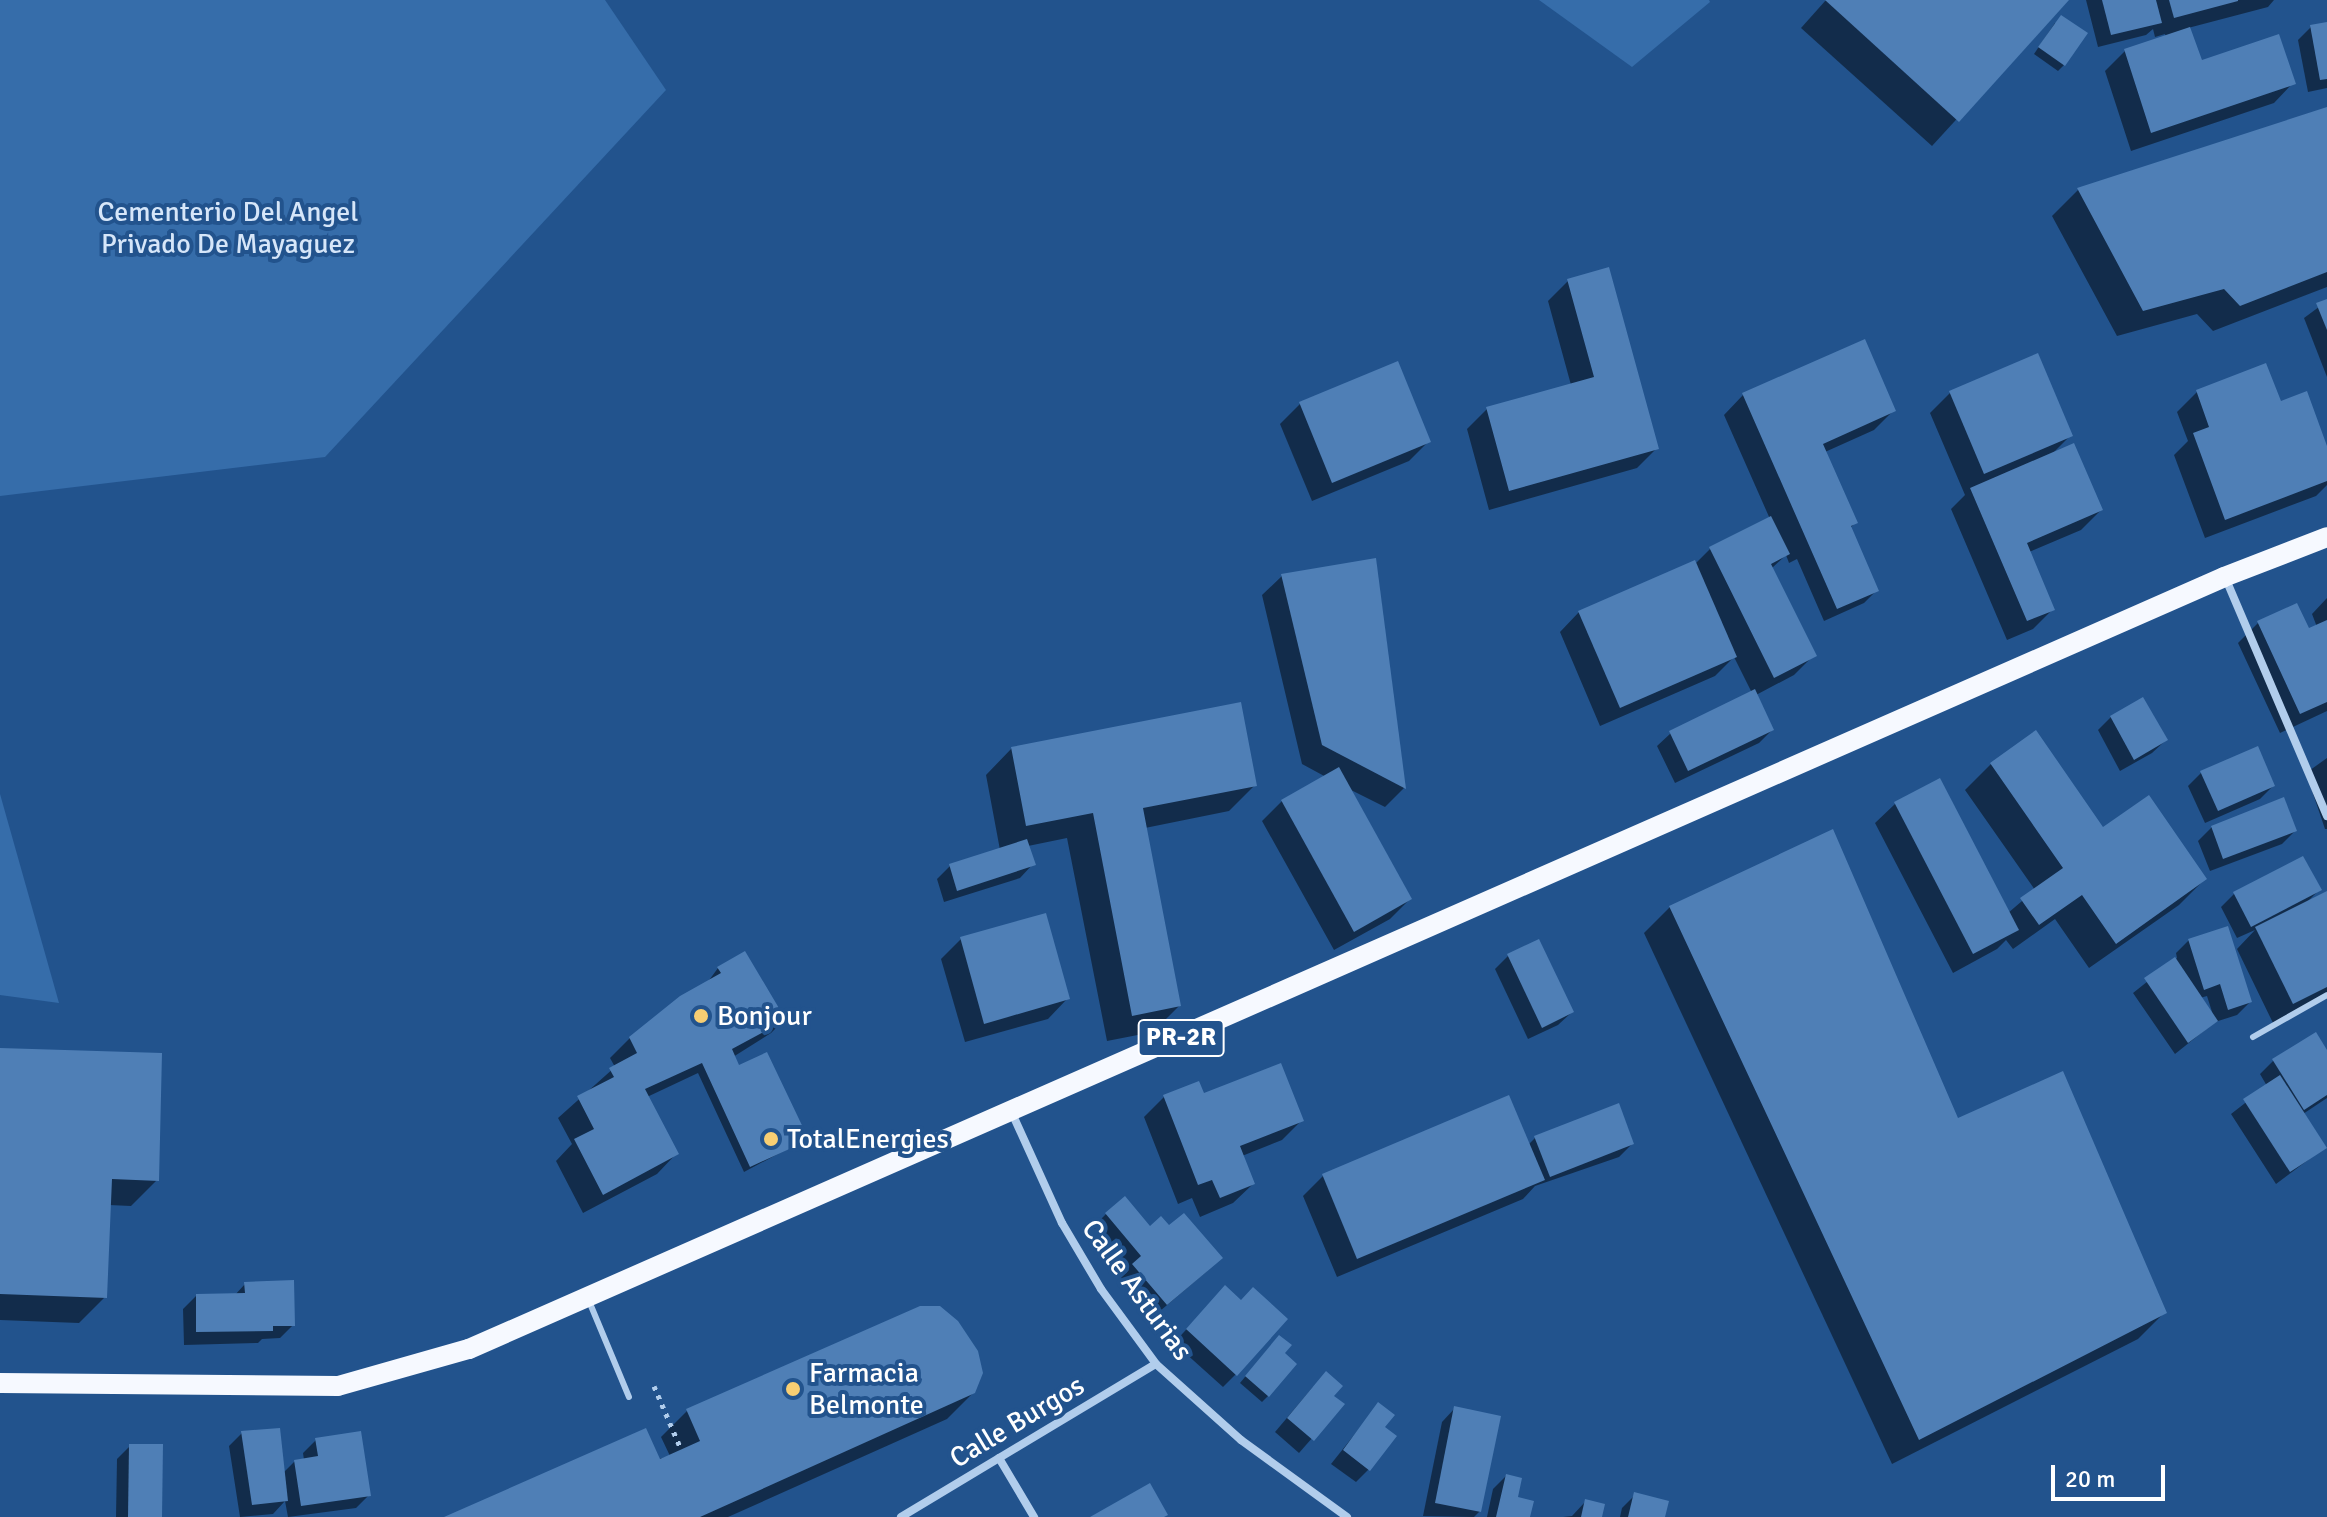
<!DOCTYPE html>
<html>
<head>
<meta charset="utf-8">
<style>
  body { margin:0 }
  #map { position:relative; width:2327px; height:1517px; overflow:hidden; background:#22538d; font-family:Signika,sans-serif }
  div>[style] { position:absolute }
  .green>* { inset:0; background:#366daa }
  .shadow>* { inset:0; background:#0007 }
  .building>* { inset:0; background:#4f7fb6 }
  .path>* { height:5px; margin-top:-2.5px; transform-origin:0; background:repeating-linear-gradient(90deg,#b1cdec 0 4px,transparent 0 10px) }
  .lane>* { height:6px; margin:-3px; padding:0 3px; transform-origin:3px; border-radius:3px; background:#b1cdec }
  .street>* { height:8px; margin:-4px; padding:0 4px; transform-origin:4px; border-radius:4px; background:#b1cdec }
  .primary>* { height:20px; margin:-10px; padding:0 10px; transform-origin:10px; border-radius:10px; background:#f6f9ff }
  .dots>* { width:22px; height:22px; translate:-50% -50%; box-sizing:border-box; border:4px solid #22538d; border-radius:50% }
  span { translate:-50% -50%; white-space:nowrap; text-align:center; line-height:1.15; -webkit-text-stroke:8px #22538d; paint-order:stroke }
  .shield-label span { padding:2px 6px; background:#22538d; border:2px solid; border-radius:6px; -webkit-text-stroke-width:0 }
  .shield-label { font-size:26px; color:#fff; font-weight:700 }
  .park-label { font-size:28px; color:#d6e6f9 }
  .poi-label { font-size:28px; color:#fff }
  .left { translate:0 -50%; text-align:left }
  .street-label { font-size:28px; color:#fff }
  .scale { position:absolute; left:2051px; top:1465px; width:114px; height:36px; box-sizing:border-box; border:4px solid #fff; border-top:0; padding-left:10px; font-size:24px; line-height:28px; white-space:nowrap; color:#fff; -webkit-text-stroke:6px #22538d; paint-order:stroke }
</style>
</head>
<body>
<div id="map">
  <div class="green">
    <i style="clip-path:polygon(0 0,605px 0,666px 90px,325px 457px,0 496px)"></i>
    <i style="clip-path:polygon(1539px 0,1709px 0,1710px 2px,1632px 67px)"></i>
    <i style="clip-path:polygon(0 794px,59px 1003px,0 995px)"></i>
  </div>
  <div class="shadow">
    <i style="clip-path:polygon(1826px 0,2066px 0,1932px 146px,1801px 28px)"></i>
    <i style="clip-path:polygon(2086px 0,2274px 0,2268px 7px,2188px 28px,2201px 63px,2293px 83px,2274px 103px,2131px 151px,2105px 71px,2125px 51px,2166px 37px,2165px 34px,2155px 37px,2153px 29px,2146px 35px,2098px 47px)"></i>
    <i style="clip-path:polygon(2055px 23px,2064px 65px,2058px 71px,2034px 54px)"></i>
    <i style="clip-path:polygon(2327px 24px,2327px 88px,2308px 92px,2298px 40px,2311px 27px)"></i>
    <i style="clip-path:polygon(2327px 109px,2327px 287px,2213px 331px,2197px 314px,2117px 336px,2052px 216px,2078px 190px)"></i>
    <i style="clip-path:polygon(1568px 281px,1657px 448px,1637px 468px,1489px 510px,1467px 429px,1487px 409px,1571px 385px,1548px 301px)"></i>
    <i style="clip-path:polygon(2327px 301px,2327px 377px,2304px 318px)"></i>
    <i style="clip-path:polygon(2197px 392px,2280px 404px,2327px 452px,2327px 485px,2316px 496px,2205px 538px,2174px 455px,2188px 441px,2177px 412px)"></i>
    <i style="clip-path:polygon(1950px 393px,2070px 436px,2052px 454px,2101px 510px,2081px 530px,2029px 552px,2053px 609px,2033px 629px,2007px 640px,1951px 509px,1965px 495px,1930px 413px)"></i>
    <i style="clip-path:polygon(1743px 395px,1894px 410px,1874px 430px,1825px 452px,1856px 522px,1850px 528px,1877px 590px,1864px 603px,1824px 621px,1797px 559px,1789px 563px,1786px 555px,1771px 569px,1814px 655px,1794px 675px,1756px 695px,1772px 730px,1759px 743px,1675px 783px,1657px 746px,1671px 733px,1752px 693px,1734px 657px,1715px 676px,1600px 726px,1560px 632px,1579px 612px,1695px 564px,1710px 549px,1770px 519px,1724px 415px)"></i>
    <i style="clip-path:polygon(1300px 404px,1429px 441px,1409px 461px,1312px 501px,1280px 424px)"></i>
    <i style="clip-path:polygon(1282px 576px,1404px 788px,1385px 807px,1349px 789px,1410px 899px,1390px 919px,1334px 950px,1262px 821px,1282px 801px,1326px 777px,1302px 764px,1262px 595px)"></i>
    <i style="clip-path:polygon(2327px 598px,2327px 711px,2280px 733px,2238px 643px,2258px 623px,2308px 631px,2317px 627px,2312px 614px)"></i>
    <i style="clip-path:polygon(2142px 699px,2166px 740px,2152px 753px,2120px 771px,2098px 730px,2111px 717px)"></i>
    <i style="clip-path:polygon(1012px 748px,1255px 785px,1229px 811px,1145px 828px,1179px 1006px,1153px 1032px,1107px 1041px,1067px 838px,1028px 846px,1033px 864px,1020px 878px,944px 902px,937px 879px,950px 866px,1000px 850px,986px 775px)"></i>
    <i style="clip-path:polygon(2327px 758px,2327px 829px,2325px 829px,2306px 773px)"></i>
    <i style="clip-path:polygon(1991px 764px,2102px 830px,2205px 879px,2179px 905px,2089px 968px,2055px 919px,2013px 949px,2006px 940px,1997px 949px,1953px 973px,1875px 823px,1895px 804px,1939px 781px,2008px 913px,2035px 890px,1965px 790px)"></i>
    <i style="clip-path:polygon(2201px 773px,2273px 786px,2260px 799px,2205px 823px,2188px 786px)"></i>
    <i style="clip-path:polygon(2212px 827px,2295px 831px,2282px 844px,2210px 871px,2198px 841px)"></i>
    <i style="clip-path:polygon(2303px 858px,2319px 890px,2305px 904px,2327px 898px,2327px 996px,2273px 1023px,2237px 949px,2255px 930px,2237px 938px,2221px 907px,2234px 894px)"></i>
    <i style="clip-path:polygon(1670px 907px,1957px 1121px,2164px 1313px,2138px 1339px,1892px 1464px,1644px 933px)"></i>
    <i style="clip-path:polygon(961px 939px,1067px 999px,1048px 1019px,965px 1042px,941px 959px)"></i>
    <i style="clip-path:polygon(evenodd,2189px 940px,2250px 1002px,2237px 1015px,2215px 1022px,2175px 1054px,2133px 993px,2177px 958px,2176px 953px,2189px 940px,2207px 996px,2213px 1015px,2200px 998px,2207px 996px)"></i>
    <i style="clip-path:polygon(1508px 956px,1572px 1012px,1558px 1025px,1528px 1039px,1495px 969px)"></i>
    <i style="clip-path:polygon(718px 968px,784px 1020px,771px 1033px,733px 1057px,738px 1068px,806px 1139px,744px 1172px,698px 1073px,647px 1097px,676px 1154px,657px 1174px,583px 1213px,556px 1161px,572px 1144px,558px 1118px,615px 1067px,610px 1058px,630px 1038px,707px 983px)"></i>
    <i style="clip-path:polygon(2315px 1035px,2327px 1054px,2327px 1098px,2303px 1114px,2324px 1148px,2276px 1184px,2231px 1114px,2267px 1086px,2260px 1074px,2273px 1061px)"></i>
    <i style="clip-path:polygon(0 1050px,157px 1180px,131px 1206px,109px 1205px,105px 1297px,79px 1323px,0 1320px)"></i>
    <i style="clip-path:polygon(1203px 1096px,1302px 1120px,1282px 1140px,1242px 1156px,1253px 1184px,1233px 1203px,1200px 1217px,1192px 1198px,1178px 1204px,1144px 1117px,1164px 1097px)"></i>
    <i style="clip-path:polygon(1535px 1138px,1632px 1144px,1619px 1157px,1535px 1186px,1523px 1199px,1337px 1277px,1303px 1196px,1323px 1176px,1528px 1145px)"></i>
    <i style="clip-path:polygon(1106px 1214px,1149px 1229px,1207px 1271px,1153px 1317px,1121px 1278px,1129px 1270px,1093px 1227px)"></i>
    <i style="clip-path:polygon(245px 1284px,293px 1325px,280px 1338px,262px 1339px,258px 1343px,184px 1345px,183px 1309px,196px 1296px,234px 1296px)"></i>
    <i style="clip-path:polygon(1212px 1301px,1236px 1374px,1223px 1387px,1174px 1343px)"></i>
    <i style="clip-path:polygon(1273px 1343px,1282px 1353px,1268px 1396px,1262px 1402px,1240px 1383px)"></i>
    <i style="clip-path:polygon(1313px 1387px,1342px 1404px,1299px 1453px,1275px 1432px)"></i>
    <i style="clip-path:polygon(974px 1392px,947px 1419px,728px 1517px,449px 1517px,670px 1456px,661px 1437px,687px 1411px)"></i>
    <i style="clip-path:polygon(1378px 1405px,1382px 1428px,1369px 1469px,1356px 1482px,1331px 1464px)"></i>
    <i style="clip-path:polygon(1455px 1408px,1480px 1511px,1474px 1517px,1423px 1516px,1442px 1422px)"></i>
    <i style="clip-path:polygon(242px 1433px,283px 1473px,294px 1462px,304px 1460px,303px 1453px,316px 1440px,369px 1495px,356px 1508px,288px 1517px,285px 1501px,273px 1514px,240px 1517px,229px 1446px)"></i>
    <i style="clip-path:polygon(130px 1446px,160px 1517px,116px 1517px,117px 1459px)"></i>
    <i style="clip-path:polygon(1506px 1476px,1528px 1517px,1487px 1517px,1493px 1489px)"></i>
    <i style="clip-path:polygon(1635px 1495px,1663px 1517px,1620px 1517px,1622px 1508px)"></i>
    <i style="clip-path:polygon(1585px 1502px,1600px 1517px,1563px 1517px,1572px 1516px)"></i>
  </div>
  <div class="building">
    <i style="clip-path:polygon(1825px 0,2069px 0,1959px 122px)"></i>
    <i style="clip-path:polygon(2102px 0,2156px 0,2162px 23px,2111px 35px)"></i>
    <i style="clip-path:polygon(2169px 0,2238px 0,2238px 1px,2174px 18px)"></i>
    <i style="clip-path:polygon(2061px 15px,2088px 33px,2065px 66px,2038px 47px)"></i>
    <i style="clip-path:polygon(2327px 22px,2327px 79px,2320px 80px,2310px 25px)"></i>
    <i style="clip-path:polygon(2190px 27px,2202px 60px,2279px 34px,2296px 84px,2151px 133px,2124px 49px)"></i>
    <i style="clip-path:polygon(2327px 107px,2327px 272px,2240px 306px,2224px 289px,2143px 311px,2077px 188px)"></i>
    <i style="clip-path:polygon(1609px 267px,1659px 449px,1509px 491px,1486px 407px,1594px 377px,1567px 279px)"></i>
    <i style="clip-path:polygon(2327px 299px,2327px 330px,2316px 303px)"></i>
    <i style="clip-path:polygon(1865px 339px,1896px 411px,1823px 444px,1858px 523px,1851px 526px,1879px 591px,1837px 609px,1742px 393px)"></i>
    <i style="clip-path:polygon(2038px 353px,2073px 436px,1984px 474px,1949px 391px)"></i>
    <i style="clip-path:polygon(1398px 361px,1431px 442px,1332px 483px,1299px 402px)"></i>
    <i style="clip-path:polygon(2266px 363px,2281px 401px,2307px 391px,2327px 446px,2327px 481px,2225px 520px,2193px 433px,2209px 427px,2196px 390px)"></i>
    <i style="clip-path:polygon(2074px 443px,2103px 510px,2027px 543px,2055px 610px,2027px 621px,1970px 488px)"></i>
    <i style="clip-path:polygon(1771px 516px,1790px 554px,1771px 564px,1817px 656px,1774px 678px,1709px 547px)"></i>
    <i style="clip-path:polygon(1376px 558px,1406px 789px,1322px 745px,1281px 574px)"></i>
    <i style="clip-path:polygon(1695px 560px,1737px 657px,1620px 708px,1578px 611px)"></i>
    <i style="clip-path:polygon(2297px 603px,2309px 628px,2327px 620px,2327px 702px,2300px 714px,2257px 621px)"></i>
    <i style="clip-path:polygon(1755px 689px,1774px 730px,1688px 771px,1669px 731px)"></i>
    <i style="clip-path:polygon(2143px 697px,2168px 740px,2134px 760px,2110px 716px)"></i>
    <i style="clip-path:polygon(1241px 702px,1257px 786px,1143px 808px,1181px 1006px,1132px 1016px,1093px 813px,1026px 826px,1011px 747px)"></i>
    <i style="clip-path:polygon(2036px 730px,2103px 827px,2149px 795px,2207px 879px,2116px 944px,2082px 895px,2039px 925px,2020px 898px,2063px 868px,1990px 763px)"></i>
    <i style="clip-path:polygon(2258px 746px,2275px 786px,2218px 811px,2200px 771px)"></i>
    <i style="clip-path:polygon(1339px 767px,1412px 899px,1354px 932px,1281px 800px)"></i>
    <i style="clip-path:polygon(1940px 778px,2019px 930px,1973px 954px,1894px 802px)"></i>
    <i style="clip-path:polygon(2284px 797px,2297px 831px,2223px 859px,2211px 826px)"></i>
    <i style="clip-path:polygon(1833px 829px,1958px 1118px,2063px 1071px,2167px 1313px,1919px 1440px,1669px 906px)"></i>
    <i style="clip-path:polygon(1027px 839px,1036px 865px,957px 891px,949px 864px)"></i>
    <i style="clip-path:polygon(2303px 856px,2322px 890px,2251px 927px,2233px 892px)"></i>
    <i style="clip-path:polygon(2327px 891px,2327px 987px,2293px 1004px,2255px 927px)"></i>
    <i style="clip-path:polygon(1046px 913px,1070px 999px,984px 1024px,960px 937px)"></i>
    <i style="clip-path:polygon(2228px 926px,2252px 1002px,2228px 1010px,2220px 984px,2204px 990px,2188px 939px)"></i>
    <i style="clip-path:polygon(1539px 939px,1574px 1012px,1542px 1028px,1507px 954px)"></i>
    <i style="clip-path:polygon(745px 951px,786px 1020px,732px 1049px,739px 1065px,767px 1052px,809px 1140px,750px 1167px,702px 1063px,645px 1089px,679px 1154px,603px 1195px,574px 1139px,594px 1129px,577px 1096px,614px 1077px,609px 1068px,637px 1053px,629px 1037px,680px 996px,721px 973px,717px 967px)"></i>
    <i style="clip-path:polygon(2175px 957px,2218px 1021px,2188px 1043px,2144px 978px)"></i>
    <i style="clip-path:polygon(2316px 1032px,2327px 1050px,2327px 1095px,2304px 1110px,2272px 1059px)"></i>
    <i style="clip-path:polygon(0 1048px,162px 1053px,159px 1181px,112px 1179px,107px 1298px,0 1294px)"></i>
    <i style="clip-path:polygon(1281px 1063px,1304px 1121px,1240px 1146px,1255px 1184px,1220px 1198px,1212px 1180px,1198px 1185px,1163px 1095px,1199px 1081px,1204px 1093px)"></i>
    <i style="clip-path:polygon(2280px 1075px,2327px 1148px,2290px 1172px,2243px 1099px)"></i>
    <i style="clip-path:polygon(1509px 1095px,1545px 1180px,1357px 1259px,1322px 1174px)"></i>
    <i style="clip-path:polygon(1619px 1103px,1634px 1144px,1550px 1177px,1534px 1136px)"></i>
    <i style="clip-path:polygon(1125px 1196px,1150px 1226px,1161px 1216px,1169px 1225px,1184px 1213px,1223px 1258px,1167px 1305px,1132px 1264px,1141px 1256px,1105px 1213px)"></i>
    <i style="clip-path:polygon(294px 1280px,295px 1326px,273px 1326px,273px 1331px,196px 1332px,196px 1294px,245px 1293px,244px 1282px)"></i>
    <i style="clip-path:polygon(1225px 1285px,1241px 1300px,1253px 1287px,1288px 1319px,1237px 1376px,1186px 1329px)"></i>
    <i style="clip-path:polygon(920px 1306px,940px 1306px,958px 1321px,978px 1351px,983px 1373px,975px 1393px,700px 1517px,444px 1517px,646px 1428px,660px 1459px,700px 1441px,686px 1409px)"></i>
    <i style="clip-path:polygon(1279px 1335px,1292px 1345px,1285px 1353px,1297px 1364px,1269px 1397px,1245px 1376px)"></i>
    <i style="clip-path:polygon(1326px 1371px,1343px 1386px,1334px 1396px,1345px 1404px,1314px 1441px,1287px 1418px)"></i>
    <i style="clip-path:polygon(1378px 1402px,1395px 1415px,1385px 1427px,1397px 1436px,1370px 1471px,1343px 1450px)"></i>
    <i style="clip-path:polygon(1454px 1406px,1501px 1416px,1481px 1512px,1435px 1503px)"></i>
    <i style="clip-path:polygon(280px 1428px,288px 1501px,252px 1505px,241px 1431px)"></i>
    <i style="clip-path:polygon(361px 1431px,371px 1496px,301px 1506px,294px 1460px,318px 1456px,315px 1438px)"></i>
    <i style="clip-path:polygon(129px 1444px,163px 1444px,162px 1517px,128px 1517px)"></i>
    <i style="clip-path:polygon(1506px 1474px,1522px 1478px,1518px 1497px,1534px 1501px,1530px 1517px,1496px 1517px)"></i>
    <i style="clip-path:polygon(1150px 1483px,1168px 1515px,1164px 1517px,1090px 1517px)"></i>
    <i style="clip-path:polygon(1634px 1492px,1669px 1501px,1665px 1517px,1628px 1517px)"></i>
    <i style="clip-path:polygon(1585px 1499px,1605px 1504px,1602px 1517px,1581px 1517px)"></i>
  </div>
  <div class="path">
    <i style="left:654px;top:1386px;width:69px;rotate:66.8deg"></i>
  </div>
  <div class="lane">
    <i style="left:2253px;top:1037px;width:85px;rotate:-29.6deg"></i>
    <i style="left:589px;top:1301px;width:104px;rotate:67.4deg"></i>
  </div>
  <div class="street">
    <i style="left:2225px;top:577px;width:260px;rotate:66.9deg"></i>
    <i style="left:1012px;top:1113px;width:121px;rotate:65.6deg"></i>
    <i style="left:1062px;top:1223px;width:77px;rotate:59.4deg"></i>
    <i style="left:1101px;top:1289px;width:93px;rotate:53.7deg"></i>
    <i style="left:1156px;top:1364px;width:114px;rotate:41.8deg"></i>
    <i style="left:1241px;top:1440px;width:131px;rotate:36deg"></i>
    <i style="left:999px;top:1458px;width:69px;rotate:59.3deg"></i>
    <i style="left:901px;top:1517px;width:297px;rotate:-31deg"></i>
  </div>
  <div class="primary">
    <i style="left:0;top:1383px;width:338px;rotate:0.5deg"></i>
    <i style="left:338px;top:1386px;width:136px;rotate:-15.8deg"></i>
    <i style="left:469px;top:1349px;width:1917px;rotate:-23.74deg"></i>
    <i style="left:2224px;top:577px;width:110px;rotate:-21.2deg"></i>
  </div>
  <div class="dots">
    <i style="left:701px;top:1016px;background:#f7ce73"></i>
    <i style="left:771px;top:1139px;background:#f7ce73"></i>
    <i style="left:793px;top:1389px;background:#f7ce73"></i>
  </div>
  <div class="shield-label">
    <span style="left:1181px;top:1038px">PR-2R</span>
  </div>
  <div class="park-label">
    <span style="left:228px;top:228px">Cementerio Del Angel<br>Privado De Mayaguez</span>
  </div>
  <div class="poi-label">
    <span class="left" style="left:717px;top:1016px">Bonjour</span>
    <span class="left" style="left:787px;top:1139px">TotalEnergies</span>
    <span class="left" style="left:809px;top:1389px">Farmacia<br>Belmonte</span>
  </div>
  <div class="street-label">
    <span style="left:1137px;top:1290px;rotate:54deg">Calle Asturias</span>
    <span style="left:1017px;top:1422px;rotate:-31deg">Calle Burgos</span>
  </div>
  <div class="scale">20 m</div>
</div>
</body>
</html>
